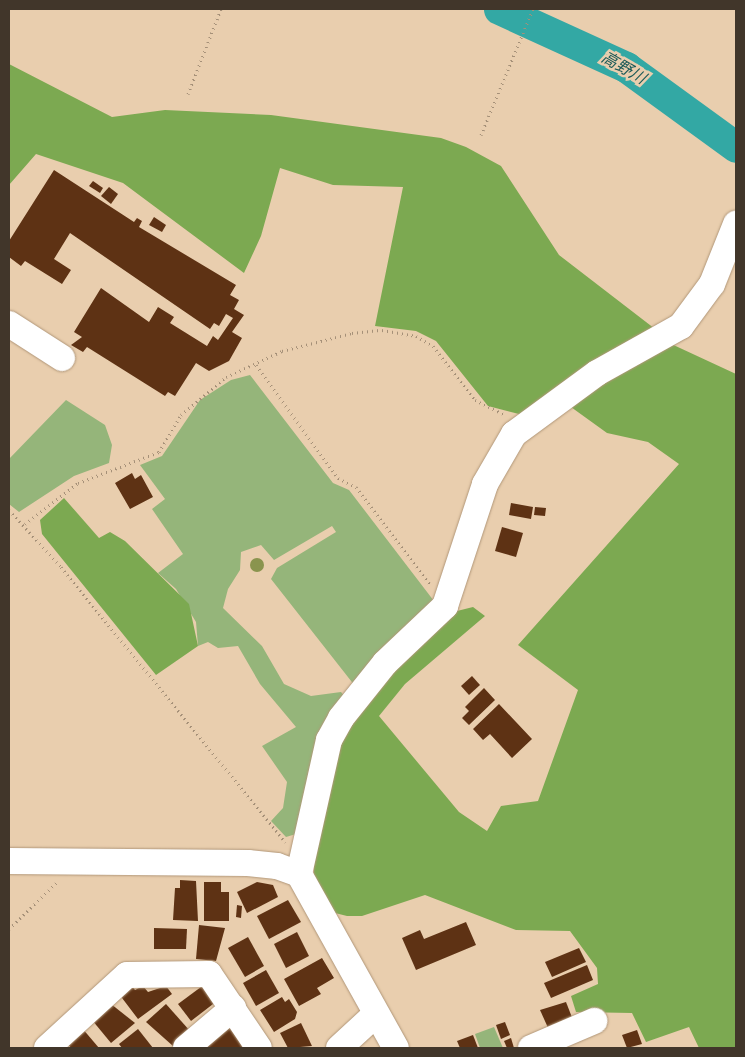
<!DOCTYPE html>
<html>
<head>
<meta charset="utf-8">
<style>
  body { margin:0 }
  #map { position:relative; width:745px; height:1057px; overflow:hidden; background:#e9ceae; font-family:Overpass,"Noto Sans JP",sans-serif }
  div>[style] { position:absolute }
  .green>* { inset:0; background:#95b57a }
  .forest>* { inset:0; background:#7ca951 }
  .river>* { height:31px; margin:-15.5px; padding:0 15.5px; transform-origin:15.5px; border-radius:15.5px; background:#33a8a4 }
  .building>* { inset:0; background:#5e3214 }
  .path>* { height:3px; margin-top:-1.5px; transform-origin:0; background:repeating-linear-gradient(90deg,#a59078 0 1px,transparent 0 5px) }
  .roads { filter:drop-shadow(0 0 1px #b19779) drop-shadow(0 0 1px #b19779) }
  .minor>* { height:26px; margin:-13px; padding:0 13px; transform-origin:13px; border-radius:13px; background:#fff }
  .trees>* { width:14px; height:14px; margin:-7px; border-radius:50%; background:#8a944e }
  span { translate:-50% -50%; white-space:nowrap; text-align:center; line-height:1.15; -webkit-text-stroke:5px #e9ceae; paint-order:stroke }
  .water-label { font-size:16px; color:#1a5957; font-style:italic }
  .frame { position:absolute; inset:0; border:10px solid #41362a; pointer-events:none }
</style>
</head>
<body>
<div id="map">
  <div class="green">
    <i style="clip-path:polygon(250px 375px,333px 483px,349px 490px,437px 605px,355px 686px,271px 579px,277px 568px,336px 532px,332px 526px,274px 560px,261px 545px,241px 552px,240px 570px,228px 589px,223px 608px,262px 646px,284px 684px,311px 696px,341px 692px,346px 698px,296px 834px,286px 837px,271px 821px,283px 808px,287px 782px,262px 746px,296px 727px,260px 684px,238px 646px,218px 648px,208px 642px,198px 646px,196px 622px,176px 589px,158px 573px,183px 554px,152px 509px,165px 499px,140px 465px,162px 456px,200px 400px,231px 380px)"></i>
    <i style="clip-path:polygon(66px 400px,105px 425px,112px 445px,109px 463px,74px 476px,19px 512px,9px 504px,9px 459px)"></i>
    <i style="clip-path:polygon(494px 1027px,503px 1048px,480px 1048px,475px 1034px)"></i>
  </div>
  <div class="forest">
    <i style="clip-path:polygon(9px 64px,112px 117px,165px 110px,271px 115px,441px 138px,466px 147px,501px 166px,559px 255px,659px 332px,523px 415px,488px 406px,436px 341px,416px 331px,375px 326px,403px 187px,333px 185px,280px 168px,261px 236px,244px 273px,123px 183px,36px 154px,9px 185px)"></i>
    <i style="clip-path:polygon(667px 342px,736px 374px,736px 1048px,699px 1048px,689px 1027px,646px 1042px,632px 1013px,576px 1012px,571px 996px,598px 984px,597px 968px,570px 931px,516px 930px,425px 895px,362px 916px,347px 916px,331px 912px,314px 877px,314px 853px,346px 722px,449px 613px,473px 607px,485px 616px,405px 684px,379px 716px,459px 812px,487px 831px,501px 806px,538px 801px,578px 690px,518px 645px,679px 464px,648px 442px,607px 433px,564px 402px)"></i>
    <i style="clip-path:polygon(64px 498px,99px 538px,110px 532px,125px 541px,189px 604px,198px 646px,156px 675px,42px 534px,40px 520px)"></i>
  </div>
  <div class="river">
    <i style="left:499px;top:9px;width:140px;rotate:24.5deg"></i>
    <i style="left:626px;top:67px;width:136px;rotate:36deg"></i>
  </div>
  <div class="building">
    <i style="clip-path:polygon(54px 170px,134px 222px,137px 218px,142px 221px,139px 227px,236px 285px,230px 295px,239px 300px,234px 309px,244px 315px,232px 332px,242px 338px,229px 361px,209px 371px,196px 363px,175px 396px,168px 392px,165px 396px,87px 347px,83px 352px,71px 345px,82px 337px,74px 332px,101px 288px,149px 322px,158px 307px,174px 317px,170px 323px,207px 346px,213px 336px,218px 340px,233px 318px,226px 314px,219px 326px,214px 323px,210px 329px,70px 233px,54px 259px,71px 270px,62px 284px,25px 261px,21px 266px,9px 257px,9px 241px)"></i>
    <i style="clip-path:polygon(93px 181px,103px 188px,100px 193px,89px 186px)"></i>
    <i style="clip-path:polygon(109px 187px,118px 194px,111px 204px,101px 196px)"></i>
    <i style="clip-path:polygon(154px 217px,166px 225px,162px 232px,149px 225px)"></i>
    <i style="clip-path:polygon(132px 473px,135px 479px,141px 475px,153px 497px,130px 509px,115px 483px)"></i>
    <i style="clip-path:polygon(511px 503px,533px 507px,531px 519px,509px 515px)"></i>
    <i style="clip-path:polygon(535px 507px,546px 508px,545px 516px,534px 515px)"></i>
    <i style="clip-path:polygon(502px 527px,523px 533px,516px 557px,495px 551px)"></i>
    <i style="clip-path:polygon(472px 676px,480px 685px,469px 695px,461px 686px)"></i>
    <i style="clip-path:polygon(484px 688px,495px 700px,469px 725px,462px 718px,469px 711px,465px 707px)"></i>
    <i style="clip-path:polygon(499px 704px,532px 739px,512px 758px,490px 734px,483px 740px,473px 729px)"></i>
    <i style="clip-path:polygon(180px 880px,196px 881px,198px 921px,173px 920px,175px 888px,180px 888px)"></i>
    <i style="clip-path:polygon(204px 882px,221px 882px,221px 892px,229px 892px,229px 921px,204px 921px)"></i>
    <i style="clip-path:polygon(257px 882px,273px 885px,278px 897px,247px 913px,237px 892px)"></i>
    <i style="clip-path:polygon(288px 900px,301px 922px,269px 939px,257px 916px)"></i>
    <i style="clip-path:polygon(237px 905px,242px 906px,241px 918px,236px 917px)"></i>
    <i style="clip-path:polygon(466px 922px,476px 945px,416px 970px,402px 938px,420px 930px,424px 939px)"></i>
    <i style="clip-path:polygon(199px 925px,225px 928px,216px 961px,196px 959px)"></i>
    <i style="clip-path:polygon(154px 928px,187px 929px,186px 949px,154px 949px)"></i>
    <i style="clip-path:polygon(297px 932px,309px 956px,286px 968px,274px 944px)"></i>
    <i style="clip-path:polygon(248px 937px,264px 966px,245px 977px,228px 948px)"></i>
    <i style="clip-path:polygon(579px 948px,586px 962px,552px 977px,545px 962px)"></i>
    <i style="clip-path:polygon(322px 958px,334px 978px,317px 988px,321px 994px,299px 1006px,284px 979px)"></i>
    <i style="clip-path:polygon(587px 965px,593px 980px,551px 998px,544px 983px)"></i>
    <i style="clip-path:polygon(266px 970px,279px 993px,256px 1006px,243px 983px)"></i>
    <i style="clip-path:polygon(205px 984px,217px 1001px,191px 1021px,178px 1004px)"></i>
    <i style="clip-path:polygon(132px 986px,135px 990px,143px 986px,148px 992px,166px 986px,172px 994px,138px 1019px,119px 994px)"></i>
    <i style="clip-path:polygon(282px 997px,285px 1002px,289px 999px,297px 1012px,295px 1019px,274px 1032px,260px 1010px)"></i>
    <i style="clip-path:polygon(566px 1002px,573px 1020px,549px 1030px,540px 1010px)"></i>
    <i style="clip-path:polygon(111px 1004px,135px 1023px,111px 1043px,92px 1020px)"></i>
    <i style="clip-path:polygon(166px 1004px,190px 1031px,173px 1046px,146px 1022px)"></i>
    <i style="clip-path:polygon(505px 1022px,510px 1035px,501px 1039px,496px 1025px)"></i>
    <i style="clip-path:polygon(301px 1023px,312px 1046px,288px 1048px,280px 1033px)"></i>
    <i style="clip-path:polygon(230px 1025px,243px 1048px,204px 1048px)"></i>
    <i style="clip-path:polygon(82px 1028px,99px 1048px,71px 1048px,66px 1042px)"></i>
    <i style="clip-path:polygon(138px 1029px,153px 1048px,122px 1048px,119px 1044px)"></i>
    <i style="clip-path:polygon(637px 1030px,642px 1044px,627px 1048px,622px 1035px)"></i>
    <i style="clip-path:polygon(473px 1035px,478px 1048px,460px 1048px,457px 1041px)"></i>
    <i style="clip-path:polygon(511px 1038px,514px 1048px,507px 1048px,504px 1041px)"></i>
  </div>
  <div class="path">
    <i style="left:188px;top:94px;width:91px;rotate:-68.8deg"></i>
    <i style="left:481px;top:135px;width:136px;rotate:-67.6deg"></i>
    <i style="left:256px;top:365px;width:140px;rotate:54deg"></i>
    <i style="left:338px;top:478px;width:20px;rotate:27deg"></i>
    <i style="left:356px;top:487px;width:122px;rotate:52.7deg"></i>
    <i style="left:9px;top:510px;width:77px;rotate:47.6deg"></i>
    <i style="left:61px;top:567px;width:355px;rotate:50.8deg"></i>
    <i style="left:25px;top:524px;width:67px;rotate:-37.7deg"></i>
    <i style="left:78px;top:483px;width:87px;rotate:-20.9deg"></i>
    <i style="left:159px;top:452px;width:43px;rotate:-59.3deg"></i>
    <i style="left:181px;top:415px;width:59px;rotate:-40.2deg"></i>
    <i style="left:226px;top:377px;width:62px;rotate:-24.9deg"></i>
    <i style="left:282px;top:351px;width:72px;rotate:-14.4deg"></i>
    <i style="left:352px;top:333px;width:30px;rotate:-6deg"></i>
    <i style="left:382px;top:330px;width:35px;rotate:10deg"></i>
    <i style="left:416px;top:336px;width:20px;rotate:30deg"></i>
    <i style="left:433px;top:346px;width:68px;rotate:52.1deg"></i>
    <i style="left:475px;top:400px;width:32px;rotate:26deg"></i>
    <i style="left:9px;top:929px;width:67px;rotate:-44.4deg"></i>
  </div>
  <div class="roads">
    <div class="minor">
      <i style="left:9px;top:324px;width:63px;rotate:32.7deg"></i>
      <i style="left:9px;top:861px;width:239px;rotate:0.5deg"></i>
      <i style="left:248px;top:863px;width:29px;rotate:6deg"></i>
      <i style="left:277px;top:866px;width:23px;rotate:20deg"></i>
      <i style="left:299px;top:874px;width:199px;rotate:60.9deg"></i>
      <i style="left:299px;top:874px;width:137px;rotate:-77.4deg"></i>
      <i style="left:329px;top:740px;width:25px;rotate:-61deg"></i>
      <i style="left:341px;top:718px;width:70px;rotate:-51.3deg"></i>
      <i style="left:385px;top:663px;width:83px;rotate:-43.5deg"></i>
      <i style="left:445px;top:606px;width:128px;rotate:-71.8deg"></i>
      <i style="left:485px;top:484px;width:58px;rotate:-59.9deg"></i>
      <i style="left:514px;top:434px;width:103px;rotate:-36.3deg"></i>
      <i style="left:597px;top:373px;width:96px;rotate:-29.2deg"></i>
      <i style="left:681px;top:326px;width:52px;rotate:-53.6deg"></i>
      <i style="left:712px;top:284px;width:65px;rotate:-68.2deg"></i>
      <i style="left:47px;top:1048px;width:108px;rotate:-42.4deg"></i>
      <i style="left:127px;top:975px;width:82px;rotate:-0.7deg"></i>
      <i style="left:209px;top:974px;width:89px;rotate:56deg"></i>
      <i style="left:186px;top:1048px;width:62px;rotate:-40.4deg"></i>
      <i style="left:339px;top:1048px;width:50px;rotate:-42.6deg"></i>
      <i style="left:531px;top:1048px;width:69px;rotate:-23.2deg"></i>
    </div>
  </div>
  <div class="trees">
    <i style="left:257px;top:565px"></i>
  </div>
  <div class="water-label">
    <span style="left:623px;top:69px;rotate:30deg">高野川</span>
  </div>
  <div class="frame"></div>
</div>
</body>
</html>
